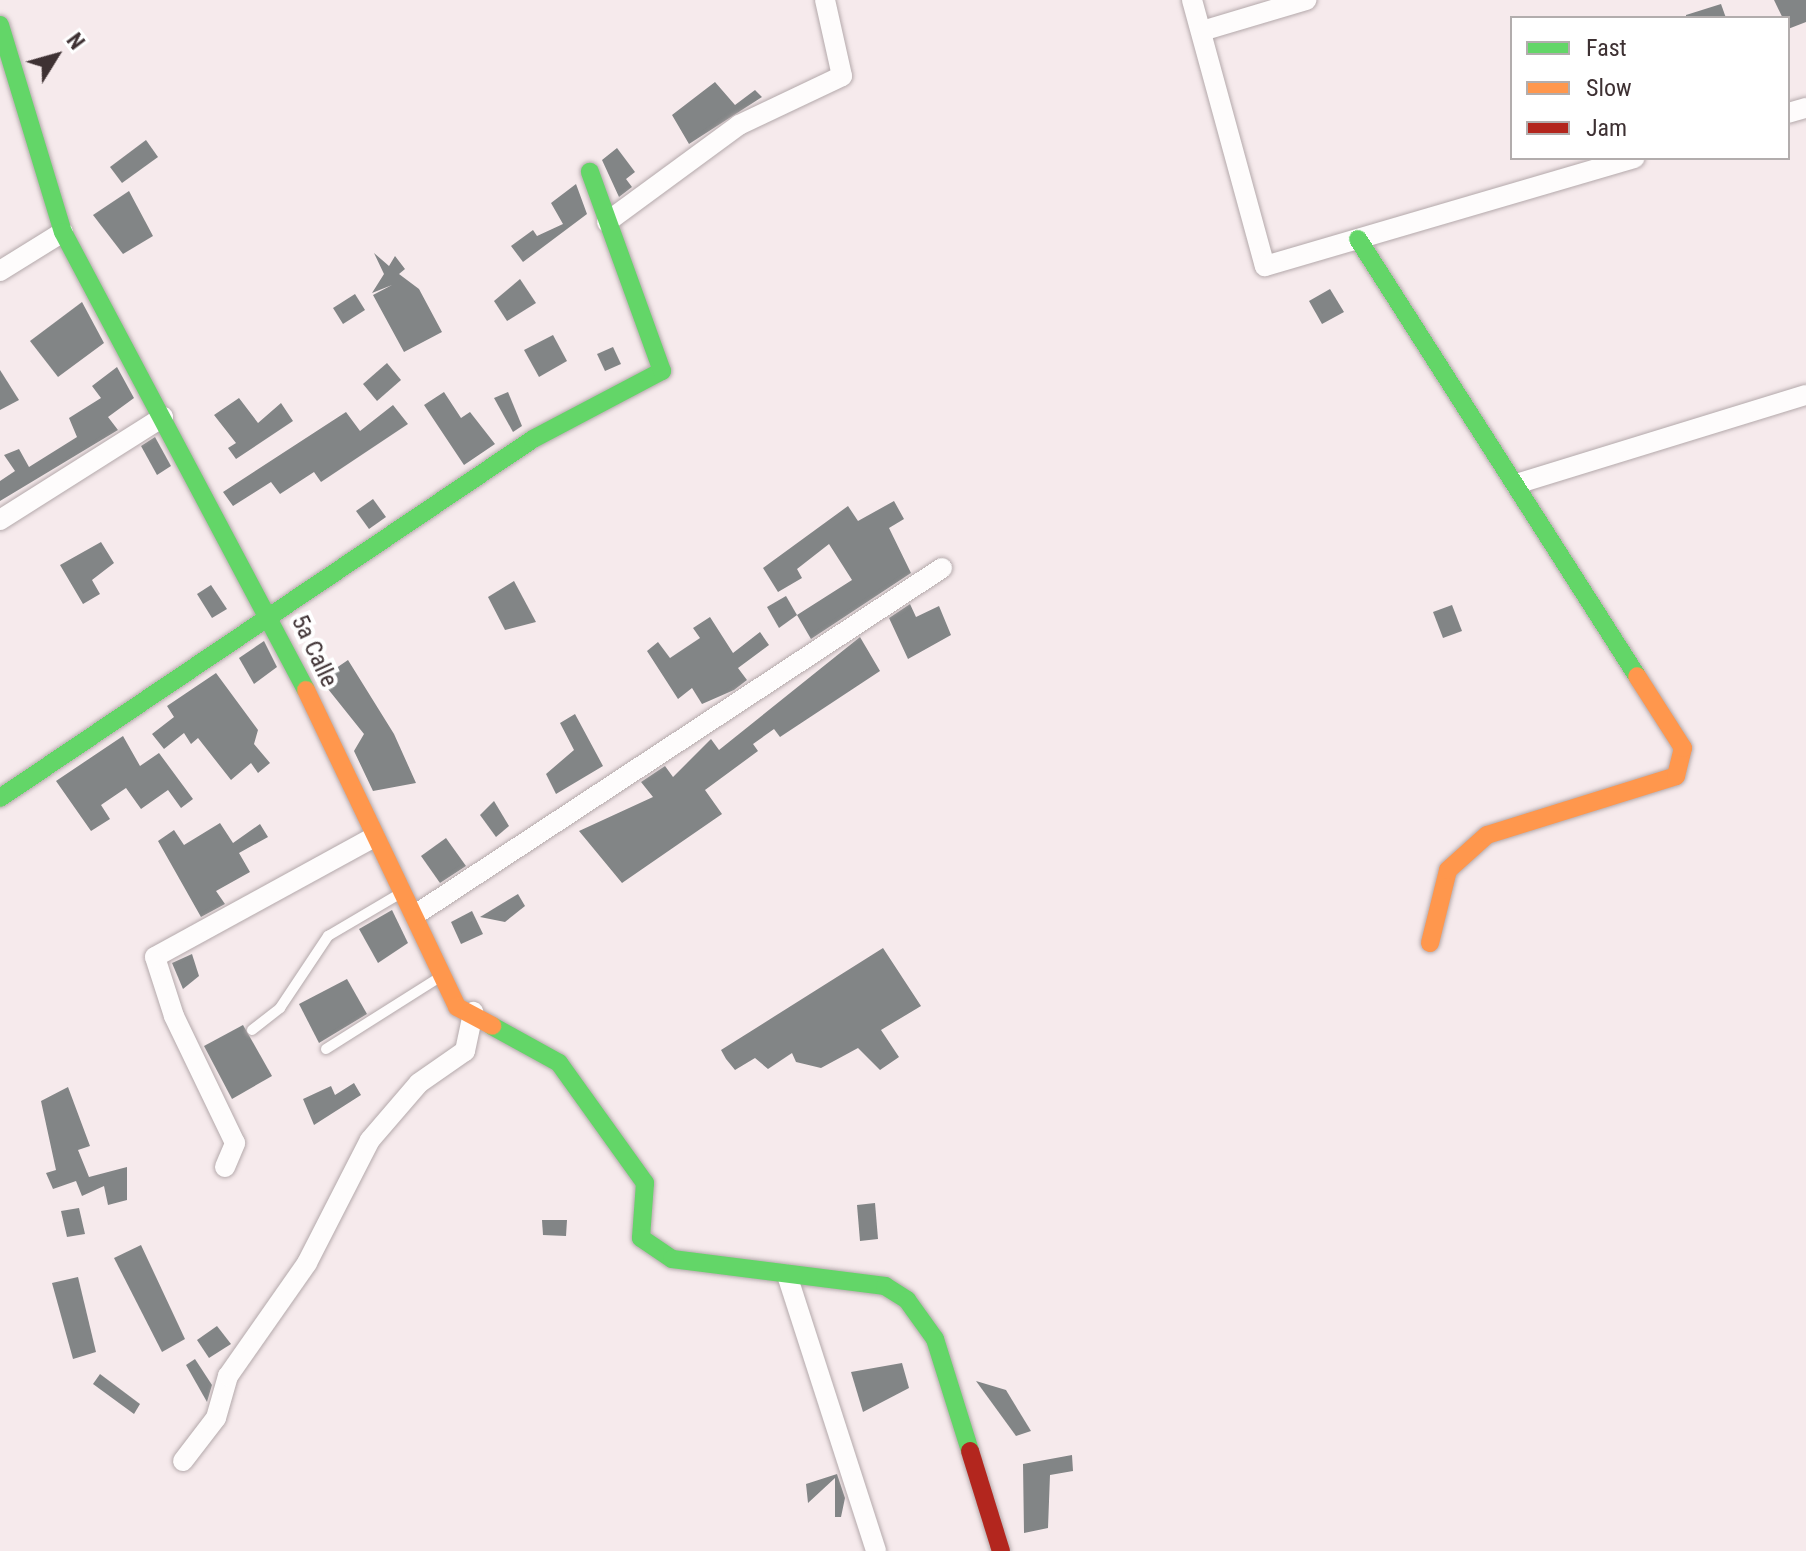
<!DOCTYPE html>
<html>
<head>
<meta charset="utf-8">
<style>
  body { margin:0 }
  #map { position:relative; width:1806px; height:1551px; overflow:hidden; background:#f6eaec; font-family:"Roboto Condensed",sans-serif }
  div>[style] { position:absolute }
  .building>* { inset:0; background:#828586 }
  .roads { filter:drop-shadow(0 0 2px #b4a9ab) drop-shadow(0 0 2px #b4a9ab) }
  .lane>* { height:10px; margin:-5px; padding:0 5px; transform-origin:5px; border-radius:5px; background:#fefcfc }
  .street>* { height:20px; margin:-10px; padding:0 10px; transform-origin:10px; border-radius:10px; background:#fefcfc }
  .fast>* { height:18px; margin:-9px; padding:0 9px; transform-origin:9px; border-radius:9px; background:#63d668 }
  .slow>* { height:18px; margin:-9px; padding:0 9px; transform-origin:9px; border-radius:9px; background:#ff974d }
  .jam>* { height:18px; margin:-9px; padding:0 9px; transform-origin:9px; border-radius:9px; background:#b3261e }
  span { translate:-50% -50%; white-space:nowrap; text-align:center; line-height:1.15; -webkit-text-stroke:8px #fff; paint-order:stroke }
  .street-label { font-size:24px; color:#3e3133 }
  .legend { position:absolute; left:1510px; top:16px; width:280px; height:144px; box-sizing:border-box; background:#fff; border:2px solid #b2adad; margin:0; padding:10px 14px; list-style:none; font-size:24px; color:#3e3133 }
  .legend li { display:flex; align-items:center; gap:16px; height:40px }
  .legend b { width:40px; border:2px solid #b2adad }
  .north { position:absolute; left:16px; top:16px; width:80px; height:80px; -webkit-text-stroke:6px #fff; paint-order:stroke; rotate:53deg; font-size:22px; font-weight:700; line-height:32px; text-align:center; color:#3e3133 }
  .north::after { content:''; display:block; margin:auto; width:28px; height:36px; background:#3e3133; clip-path:polygon(50% 0,100% 100%,50% 72%,0 100%) }
</style>
</head>
<body>
<div id="map">
  <div class="building">
    <i style="clip-path:polygon(1774px 0,1806px 0,1806px 22px,1788px 29px)"></i>
    <i style="clip-path:polygon(1721px 4px,1726px 18px,1686px 18px,1686px 15px)"></i>
    <i style="clip-path:polygon(715px 82px,735px 105px,755px 90px,762px 97px,689px 144px,672px 115px)"></i>
    <i style="clip-path:polygon(146px 140px,158px 157px,122px 183px,110px 167px)"></i>
    <i style="clip-path:polygon(617px 148px,635px 172px,626px 179px,632px 187px,619px 197px,602px 160px)"></i>
    <i style="clip-path:polygon(576px 184px,587px 214px,523px 262px,511px 246px,533px 230px,537px 236px,563px 224px,551px 203px)"></i>
    <i style="clip-path:polygon(129px 191px,153px 236px,123px 254px,93px 215px)"></i>
    <i style="clip-path:polygon(374px 253px,389px 266px,395px 256px,405px 269px,399px 274px,419px 289px,442px 332px,404px 352px,373px 295px,392px 285px,372px 293px,384px 274px)"></i>
    <i style="clip-path:polygon(520px 279px,536px 303px,507px 321px,494px 301px)"></i>
    <i style="clip-path:polygon(1330px 289px,1344px 312px,1322px 324px,1309px 301px)"></i>
    <i style="clip-path:polygon(355px 294px,365px 310px,343px 324px,333px 308px)"></i>
    <i style="clip-path:polygon(82px 302px,104px 343px,58px 377px,30px 341px)"></i>
    <i style="clip-path:polygon(553px 335px,567px 361px,539px 377px,524px 350px)"></i>
    <i style="clip-path:polygon(613px 347px,621px 364px,605px 371px,597px 354px)"></i>
    <i style="clip-path:polygon(387px 363px,401px 380px,377px 401px,363px 384px)"></i>
    <i style="clip-path:polygon(117px 367px,134px 398px,108px 417px,118px 430px,0 501px,0 481px,15px 471px,4px 455px,19px 449px,29px 467px,77px 437px,69px 418px,101px 398px,92px 386px)"></i>
    <i style="clip-path:polygon(0 370px,19px 400px,0 410px)"></i>
    <i style="clip-path:polygon(444px 392px,461px 418px,470px 412px,495px 444px,464px 465px,424px 405px)"></i>
    <i style="clip-path:polygon(508px 392px,522px 426px,513px 432px,494px 398px)"></i>
    <i style="clip-path:polygon(239px 398px,258px 423px,281px 403px,293px 421px,236px 459px,228px 448px,236px 443px,214px 415px)"></i>
    <i style="clip-path:polygon(393px 405px,408px 424px,321px 482px,314px 472px,280px 494px,271px 482px,233px 506px,223px 492px,346px 412px,360px 431px)"></i>
    <i style="clip-path:polygon(155px 437px,171px 466px,157px 475px,141px 446px)"></i>
    <i style="clip-path:polygon(373px 499px,386px 517px,369px 529px,356px 511px)"></i>
    <i style="clip-path:polygon(894px 501px,904px 519px,889px 528px,911px 573px,811px 639px,797px 615px,852px 580px,829px 544px,797px 569px,802px 578px,778px 592px,763px 568px,848px 506px,858px 521px)"></i>
    <i style="clip-path:polygon(101px 542px,114px 563px,92px 580px,100px 594px,83px 604px,60px 565px)"></i>
    <i style="clip-path:polygon(514px 581px,536px 622px,505px 630px,488px 597px)"></i>
    <i style="clip-path:polygon(211px 585px,227px 609px,212px 618px,197px 594px)"></i>
    <i style="clip-path:polygon(786px 596px,797px 615px,779px 628px,767px 607px)"></i>
    <i style="clip-path:polygon(910px 604px,916px 617px,939px 606px,951px 635px,908px 659px,889px 618px)"></i>
    <i style="clip-path:polygon(1452px 605px,1462px 631px,1443px 638px,1433px 612px)"></i>
    <i style="clip-path:polygon(710px 617px,733px 653px,760px 632px,769px 645px,738px 668px,747px 680px,734px 690px,702px 704px,692px 688px,678px 699px,647px 651px,658px 642px,670px 658px,700px 638px,693px 628px)"></i>
    <i style="clip-path:polygon(860px 637px,880px 671px,780px 737px,774px 729px,753px 744px,758px 751px,705px 790px,722px 814px,622px 883px,579px 831px,653px 797px,641px 782px,665px 766px,673px 777px,711px 739px,719px 750px)"></i>
    <i style="clip-path:polygon(264px 641px,277px 667px,254px 684px,239px 658px)"></i>
    <i style="clip-path:polygon(348px 660px,394px 734px,416px 783px,373px 791px,354px 751px,364px 734px,320px 679px)"></i>
    <i style="clip-path:polygon(216px 673px,258px 730px,254px 744px,270px 763px,258px 773px,251px 763px,231px 780px,198px 738px,191px 744px,184px 733px,164px 749px,152px 734px,174px 717px,167px 706px)"></i>
    <i style="clip-path:polygon(575px 714px,603px 766px,556px 794px,546px 774px,574px 750px,560px 723px)"></i>
    <i style="clip-path:polygon(123px 736px,140px 766px,159px 753px,193px 799px,181px 808px,168px 790px,141px 809px,126px 788px,101px 805px,110px 819px,91px 831px,56px 781px)"></i>
    <i style="clip-path:polygon(494px 801px,509px 826px,496px 837px,480px 815px)"></i>
    <i style="clip-path:polygon(220px 823px,233px 843px,260px 824px,268px 837px,239px 853px,250px 872px,216px 891px,225px 904px,201px 917px,158px 841px,174px 830px,184px 845px)"></i>
    <i style="clip-path:polygon(446px 838px,466px 866px,440px 883px,421px 856px)"></i>
    <i style="clip-path:polygon(518px 894px,525px 906px,505px 922px,480px 917px)"></i>
    <i style="clip-path:polygon(392px 910px,408px 943px,378px 963px,359px 929px)"></i>
    <i style="clip-path:polygon(472px 911px,483px 934px,461px 944px,451px 922px)"></i>
    <i style="clip-path:polygon(883px 948px,921px 1006px,881px 1030px,899px 1057px,880px 1070px,858px 1048px,821px 1068px,796px 1062px,792px 1053px,768px 1069px,755px 1058px,735px 1070px,726px 1059px,721px 1050px)"></i>
    <i style="clip-path:polygon(192px 954px,199px 976px,183px 989px,172px 963px)"></i>
    <i style="clip-path:polygon(347px 979px,367px 1014px,319px 1043px,299px 1004px)"></i>
    <i style="clip-path:polygon(243px 1025px,272px 1076px,232px 1099px,204px 1046px)"></i>
    <i style="clip-path:polygon(354px 1083px,361px 1095px,314px 1125px,303px 1099px,331px 1086px,335px 1095px)"></i>
    <i style="clip-path:polygon(68px 1087px,90px 1146px,78px 1150px,89px 1177px,127px 1167px,127px 1200px,108px 1205px,104px 1186px,82px 1196px,76px 1181px,53px 1189px,46px 1173px,56px 1170px,41px 1101px)"></i>
    <i style="clip-path:polygon(875px 1203px,878px 1239px,860px 1241px,857px 1205px)"></i>
    <i style="clip-path:polygon(79px 1208px,85px 1234px,67px 1237px,61px 1211px)"></i>
    <i style="clip-path:polygon(542px 1220px,567px 1220px,566px 1236px,543px 1235px)"></i>
    <i style="clip-path:polygon(141px 1245px,185px 1339px,162px 1352px,114px 1258px)"></i>
    <i style="clip-path:polygon(78px 1277px,96px 1352px,73px 1359px,52px 1283px)"></i>
    <i style="clip-path:polygon(217px 1326px,231px 1344px,209px 1358px,197px 1340px)"></i>
    <i style="clip-path:polygon(195px 1359px,212px 1385px,207px 1402px,186px 1365px)"></i>
    <i style="clip-path:polygon(902px 1363px,909px 1388px,863px 1412px,851px 1372px)"></i>
    <i style="clip-path:polygon(100px 1374px,140px 1404px,134px 1414px,93px 1384px)"></i>
    <i style="clip-path:polygon(976px 1381px,1006px 1390px,1031px 1431px,1016px 1436px)"></i>
    <i style="clip-path:polygon(1072px 1455px,1073px 1471px,1050px 1475px,1048px 1528px,1024px 1533px,1023px 1464px)"></i>
    <i style="clip-path:polygon(837px 1474px,845px 1498px,841px 1517px,835px 1517px,835px 1478px,808px 1503px,806px 1484px)"></i>
  </div>
  <div class="roads">
    <div class="lane">
      <i style="left:252px;top:1030px;width:36px;rotate:-38deg"></i>
      <i style="left:280px;top:1008px;width:87px;rotate:-56.3deg"></i>
      <i style="left:328px;top:936px;width:85px;rotate:-30.5deg"></i>
      <i style="left:326px;top:1049px;width:135px;rotate:-32.3deg"></i>
    </div>
    <div class="street">
      <i style="left:1192px;top:0;width:276px;rotate:74.7deg"></i>
      <i style="left:1265px;top:266px;width:385px;rotate:-16.3deg"></i>
      <i style="left:1202px;top:31px;width:109px;rotate:-16.6deg"></i>
      <i style="left:1788px;top:113px;width:19px;rotate:-16deg"></i>
      <i style="left:607px;top:222px;width:164px;rotate:-36.3deg"></i>
      <i style="left:739px;top:125px;width:114px;rotate:-25.4deg"></i>
      <i style="left:842px;top:76px;width:78px;rotate:-102.6deg"></i>
      <i style="left:0;top:271px;width:74px;rotate:-31.8deg"></i>
      <i style="left:1516px;top:484px;width:303px;rotate:-17.1deg"></i>
      <i style="left:0;top:520px;width:193px;rotate:-32.3deg"></i>
      <i style="left:415px;top:915px;width:631px;rotate:-33.36deg"></i>
      <i style="left:225px;top:1167px;width:26px;rotate:-67deg"></i>
      <i style="left:235px;top:1143px;width:141px;rotate:-115.7deg"></i>
      <i style="left:174px;top:1016px;width:62px;rotate:-107.9deg"></i>
      <i style="left:155px;top:957px;width:250px;rotate:-28.7deg"></i>
      <i style="left:787px;top:1275px;width:290px;rotate:72.1deg"></i>
      <i style="left:183px;top:1461px;width:54px;rotate:-52.5deg"></i>
      <i style="left:216px;top:1418px;width:44px;rotate:-74.1deg"></i>
      <i style="left:228px;top:1376px;width:138px;rotate:-55deg"></i>
      <i style="left:307px;top:1263px;width:138px;rotate:-62.9deg"></i>
      <i style="left:370px;top:1140px;width:75px;rotate:-49.3deg"></i>
      <i style="left:419px;top:1083px;width:56px;rotate:-34.8deg"></i>
      <i style="left:465px;top:1051px;width:40px;rotate:-78deg"></i>
    </div>
    <div class="fast">
      <i style="left:0;top:25px;width:216px;rotate:73.1deg"></i>
      <i style="left:63px;top:232px;width:518px;rotate:62.05deg"></i>
      <i style="left:1358px;top:239px;width:518px;rotate:57.44deg"></i>
      <i style="left:0;top:798px;width:643px;rotate:-33.96deg"></i>
      <i style="left:533px;top:439px;width:146px;rotate:-27.8deg"></i>
      <i style="left:662px;top:371px;width:212px;rotate:-109.9deg"></i>
      <i style="left:492px;top:1026px;width:77px;rotate:28.9deg"></i>
      <i style="left:559px;top:1063px;width:148px;rotate:54.4deg"></i>
      <i style="left:645px;top:1183px;width:55px;rotate:94.2deg"></i>
      <i style="left:641px;top:1238px;width:37px;rotate:34deg"></i>
      <i style="left:672px;top:1259px;width:215px;rotate:7.2deg"></i>
      <i style="left:885px;top:1286px;width:26px;rotate:32deg"></i>
      <i style="left:907px;top:1300px;width:48px;rotate:54.3deg"></i>
      <i style="left:935px;top:1339px;width:117px;rotate:72.6deg"></i>
    </div>
    <div class="slow">
      <i style="left:306px;top:690px;width:351px;rotate:64.5deg"></i>
      <i style="left:457px;top:1007px;width:40px;rotate:28deg"></i>
      <i style="left:1430px;top:943px;width:75px;rotate:-76.1deg"></i>
      <i style="left:1448px;top:870px;width:52px;rotate:-41.9deg"></i>
      <i style="left:1487px;top:835px;width:198px;rotate:-17.3deg"></i>
      <i style="left:1676px;top:776px;width:29px;rotate:-76deg"></i>
      <i style="left:1683px;top:748px;width:85px;rotate:-122.6deg"></i>
    </div>
    <div class="jam">
      <i style="left:970px;top:1451px;width:105px;rotate:72.8deg"></i>
    </div>
  </div>
  <div class="street-label">
    <span style="left:314px;top:651px;rotate:65deg">5a Calle</span>
  </div>
  <ul class="legend">
  <li><b style="height:10px;background:#63d668"></b>Fast</li>
  <li><b style="height:10px;background:#ff974d"></b>Slow</li>
  <li><b style="height:10px;background:#b3261e"></b>Jam</li>
  </ul>
  <div class="north">N</div>
</div>
</body>
</html>
